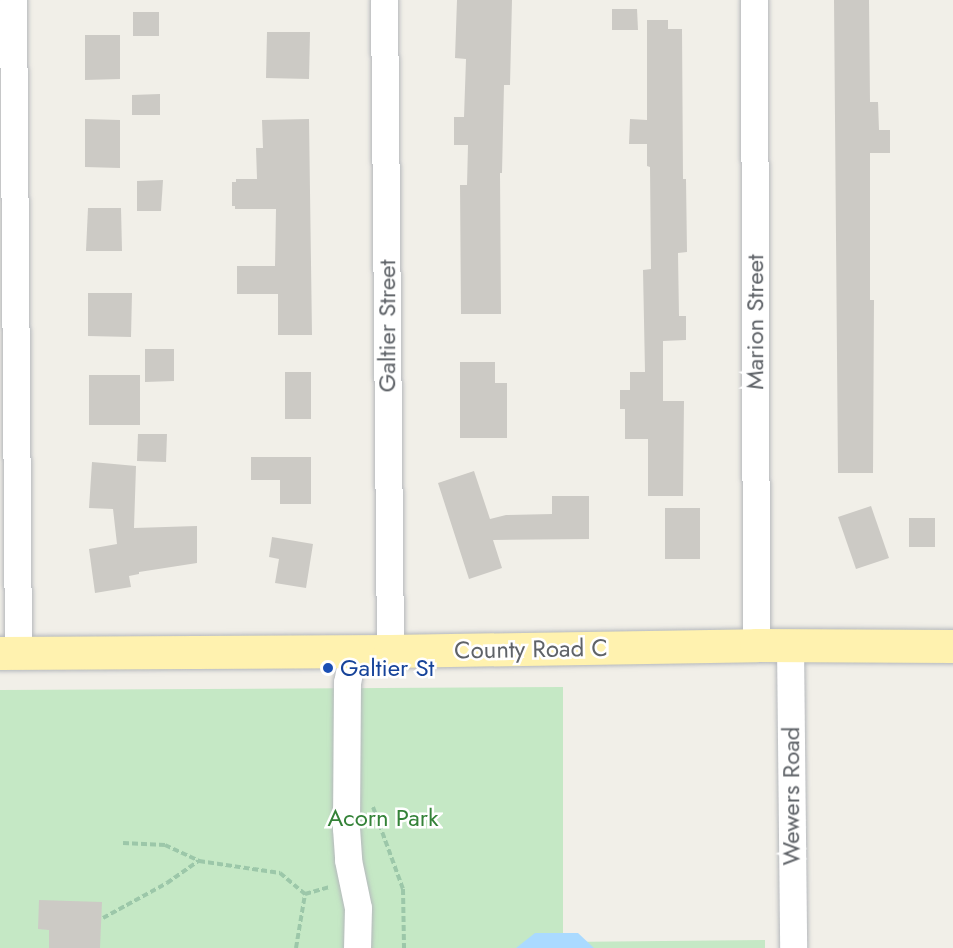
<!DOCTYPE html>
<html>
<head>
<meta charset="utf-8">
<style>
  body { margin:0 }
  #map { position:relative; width:953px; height:948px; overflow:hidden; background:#f1efe8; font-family:Jost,sans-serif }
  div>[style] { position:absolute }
  .green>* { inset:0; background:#c5e8c5 }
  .water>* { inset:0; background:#aadaff }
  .building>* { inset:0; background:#cccac5 }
  .path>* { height:4px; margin-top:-2px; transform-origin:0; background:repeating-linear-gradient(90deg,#9cc7a9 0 6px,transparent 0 9px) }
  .roads { filter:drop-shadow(0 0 2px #b5b8bc) drop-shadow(0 0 2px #b5b8bc) }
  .minor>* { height:27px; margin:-13.5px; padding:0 13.5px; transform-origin:13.5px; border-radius:13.5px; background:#fff }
  .major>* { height:33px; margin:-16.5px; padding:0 16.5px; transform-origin:16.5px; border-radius:16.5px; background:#fff2af }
  .dots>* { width:16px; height:16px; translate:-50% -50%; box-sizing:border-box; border:3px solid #fff; border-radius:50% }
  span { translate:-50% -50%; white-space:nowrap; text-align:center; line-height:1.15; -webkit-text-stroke:5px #fff; paint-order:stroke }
  .street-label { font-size:24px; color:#5f6368 }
  .transit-label { font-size:24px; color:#164399 }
  .left { translate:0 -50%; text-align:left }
  .park-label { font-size:24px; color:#348238 }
</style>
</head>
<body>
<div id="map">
  <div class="green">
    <i style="clip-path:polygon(563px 687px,563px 942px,765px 940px,765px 948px,0 948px,0 690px)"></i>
  </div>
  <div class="water">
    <i style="clip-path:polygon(535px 933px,578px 933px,594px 948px,516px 948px)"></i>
  </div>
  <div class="building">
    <i style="clip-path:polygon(457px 0,512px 0,510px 85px,504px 85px,502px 173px,500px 173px,501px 314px,461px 314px,460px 185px,467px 185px,468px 145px,454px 145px,454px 117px,464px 117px,466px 59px,455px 58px)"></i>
    <i style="clip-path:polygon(834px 0,869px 0,870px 102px,878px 102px,879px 130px,890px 130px,890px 153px,870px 153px,870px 300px,874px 300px,873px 473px,838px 473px)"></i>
    <i style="clip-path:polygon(612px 9px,637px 9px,638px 30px,612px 30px)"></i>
    <i style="clip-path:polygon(133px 12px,159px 12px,159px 36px,133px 36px)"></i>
    <i style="clip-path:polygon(647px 20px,668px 20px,668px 29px,682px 29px,683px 179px,686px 179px,687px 252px,678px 253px,679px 316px,686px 316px,686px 340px,663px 341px,663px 401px,684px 401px,683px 496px,648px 496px,648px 439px,625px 439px,625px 409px,620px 409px,620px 390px,630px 390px,630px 372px,645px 372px,643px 270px,651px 269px,650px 167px,647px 166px,647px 144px,629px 144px,630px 119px,647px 120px)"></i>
    <i style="clip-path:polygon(267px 32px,310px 32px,309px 79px,266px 78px)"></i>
    <i style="clip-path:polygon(85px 35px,120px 35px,120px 79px,85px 80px)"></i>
    <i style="clip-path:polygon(160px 94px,160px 115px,132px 115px,132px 95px)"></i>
    <i style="clip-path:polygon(85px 119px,120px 120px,120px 168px,85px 167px)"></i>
    <i style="clip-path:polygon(309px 119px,312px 335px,278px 335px,278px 294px,237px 294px,237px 266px,275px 266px,276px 209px,235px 209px,235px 206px,232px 206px,232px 182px,236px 182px,236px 179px,257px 179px,256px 148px,263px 148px,262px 120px)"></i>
    <i style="clip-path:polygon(163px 180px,161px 211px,137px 211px,137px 181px)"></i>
    <i style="clip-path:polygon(88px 208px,121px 208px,122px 251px,86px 251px)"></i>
    <i style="clip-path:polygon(88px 293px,132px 293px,131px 337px,88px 336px)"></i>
    <i style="clip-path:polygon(145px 349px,174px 349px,174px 381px,145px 382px)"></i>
    <i style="clip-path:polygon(460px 362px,495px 362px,495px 383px,507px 383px,507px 438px,460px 438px)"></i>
    <i style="clip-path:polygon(285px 372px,311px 372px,311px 419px,285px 419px)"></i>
    <i style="clip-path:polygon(89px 375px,140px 375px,140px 425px,89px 425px)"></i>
    <i style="clip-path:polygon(138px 434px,167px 434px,166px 462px,137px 461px)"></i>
    <i style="clip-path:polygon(251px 457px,311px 457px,311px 504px,280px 504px,280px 480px,251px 480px)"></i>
    <i style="clip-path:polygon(92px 462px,136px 466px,134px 528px,197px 526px,197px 563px,139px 572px,139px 574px,129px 576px,131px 587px,95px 593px,89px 549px,117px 544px,113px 509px,89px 508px)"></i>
    <i style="clip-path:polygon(474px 471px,490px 519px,506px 515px,552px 514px,552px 496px,589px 496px,589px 539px,493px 540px,502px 568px,469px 579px,438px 483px)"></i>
    <i style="clip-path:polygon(871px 506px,889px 558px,856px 569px,838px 517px)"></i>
    <i style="clip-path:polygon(665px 508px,700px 508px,700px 559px,665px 559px)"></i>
    <i style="clip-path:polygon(909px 518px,935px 518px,935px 547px,909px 547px)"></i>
    <i style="clip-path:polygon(272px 537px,313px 544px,306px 588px,275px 583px,279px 559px,269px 557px)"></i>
    <i style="clip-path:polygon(39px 900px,102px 902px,100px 948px,49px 948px,49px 930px,38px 929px)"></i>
  </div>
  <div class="path">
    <i style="left:373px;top:807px;width:87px;rotate:69.9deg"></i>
    <i style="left:403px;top:889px;width:59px;rotate:89deg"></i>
    <i style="left:123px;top:843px;width:42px;rotate:2.7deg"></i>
    <i style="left:165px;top:845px;width:38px;rotate:25deg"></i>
    <i style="left:199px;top:861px;width:82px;rotate:8.4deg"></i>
    <i style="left:280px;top:873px;width:33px;rotate:40deg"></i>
    <i style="left:103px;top:918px;width:73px;rotate:-28.7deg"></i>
    <i style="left:167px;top:883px;width:38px;rotate:-35deg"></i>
    <i style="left:296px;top:948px;width:55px;rotate:-80.5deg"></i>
    <i style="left:305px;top:894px;width:25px;rotate:-16deg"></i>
  </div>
  <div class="roads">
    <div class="minor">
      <i style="left:13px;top:0;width:653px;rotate:89.56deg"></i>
      <i style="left:384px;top:0;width:651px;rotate:89.47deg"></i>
      <i style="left:754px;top:0;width:645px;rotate:89.82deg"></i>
      <i style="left:790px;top:645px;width:303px;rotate:89.4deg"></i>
      <i style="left:353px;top:652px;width:31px;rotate:101deg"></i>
      <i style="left:347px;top:682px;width:146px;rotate:90.4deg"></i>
      <i style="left:346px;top:828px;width:32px;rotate:86deg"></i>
      <i style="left:348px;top:860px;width:49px;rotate:78.2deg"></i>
      <i style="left:358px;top:908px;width:40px;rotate:91.4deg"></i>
    </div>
    <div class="major">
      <i style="left:0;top:653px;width:390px;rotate:-0.3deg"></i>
      <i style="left:390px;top:651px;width:366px;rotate:-0.9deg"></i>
      <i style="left:756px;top:645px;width:197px;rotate:0.3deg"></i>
    </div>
  </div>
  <div class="dots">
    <i style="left:328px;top:668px;background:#1a4fb4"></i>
  </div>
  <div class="street-label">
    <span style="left:755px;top:322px;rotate:-90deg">Marion Street</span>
    <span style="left:387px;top:326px;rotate:-90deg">Galtier Street</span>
    <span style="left:531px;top:649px;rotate:-1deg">County Road C</span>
    <span style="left:791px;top:796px;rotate:-90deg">Wewers Road</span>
  </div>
  <div class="transit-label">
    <span class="left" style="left:340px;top:668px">Galtier St</span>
  </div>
  <div class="park-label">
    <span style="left:383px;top:818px">Acorn Park</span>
  </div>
</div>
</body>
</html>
